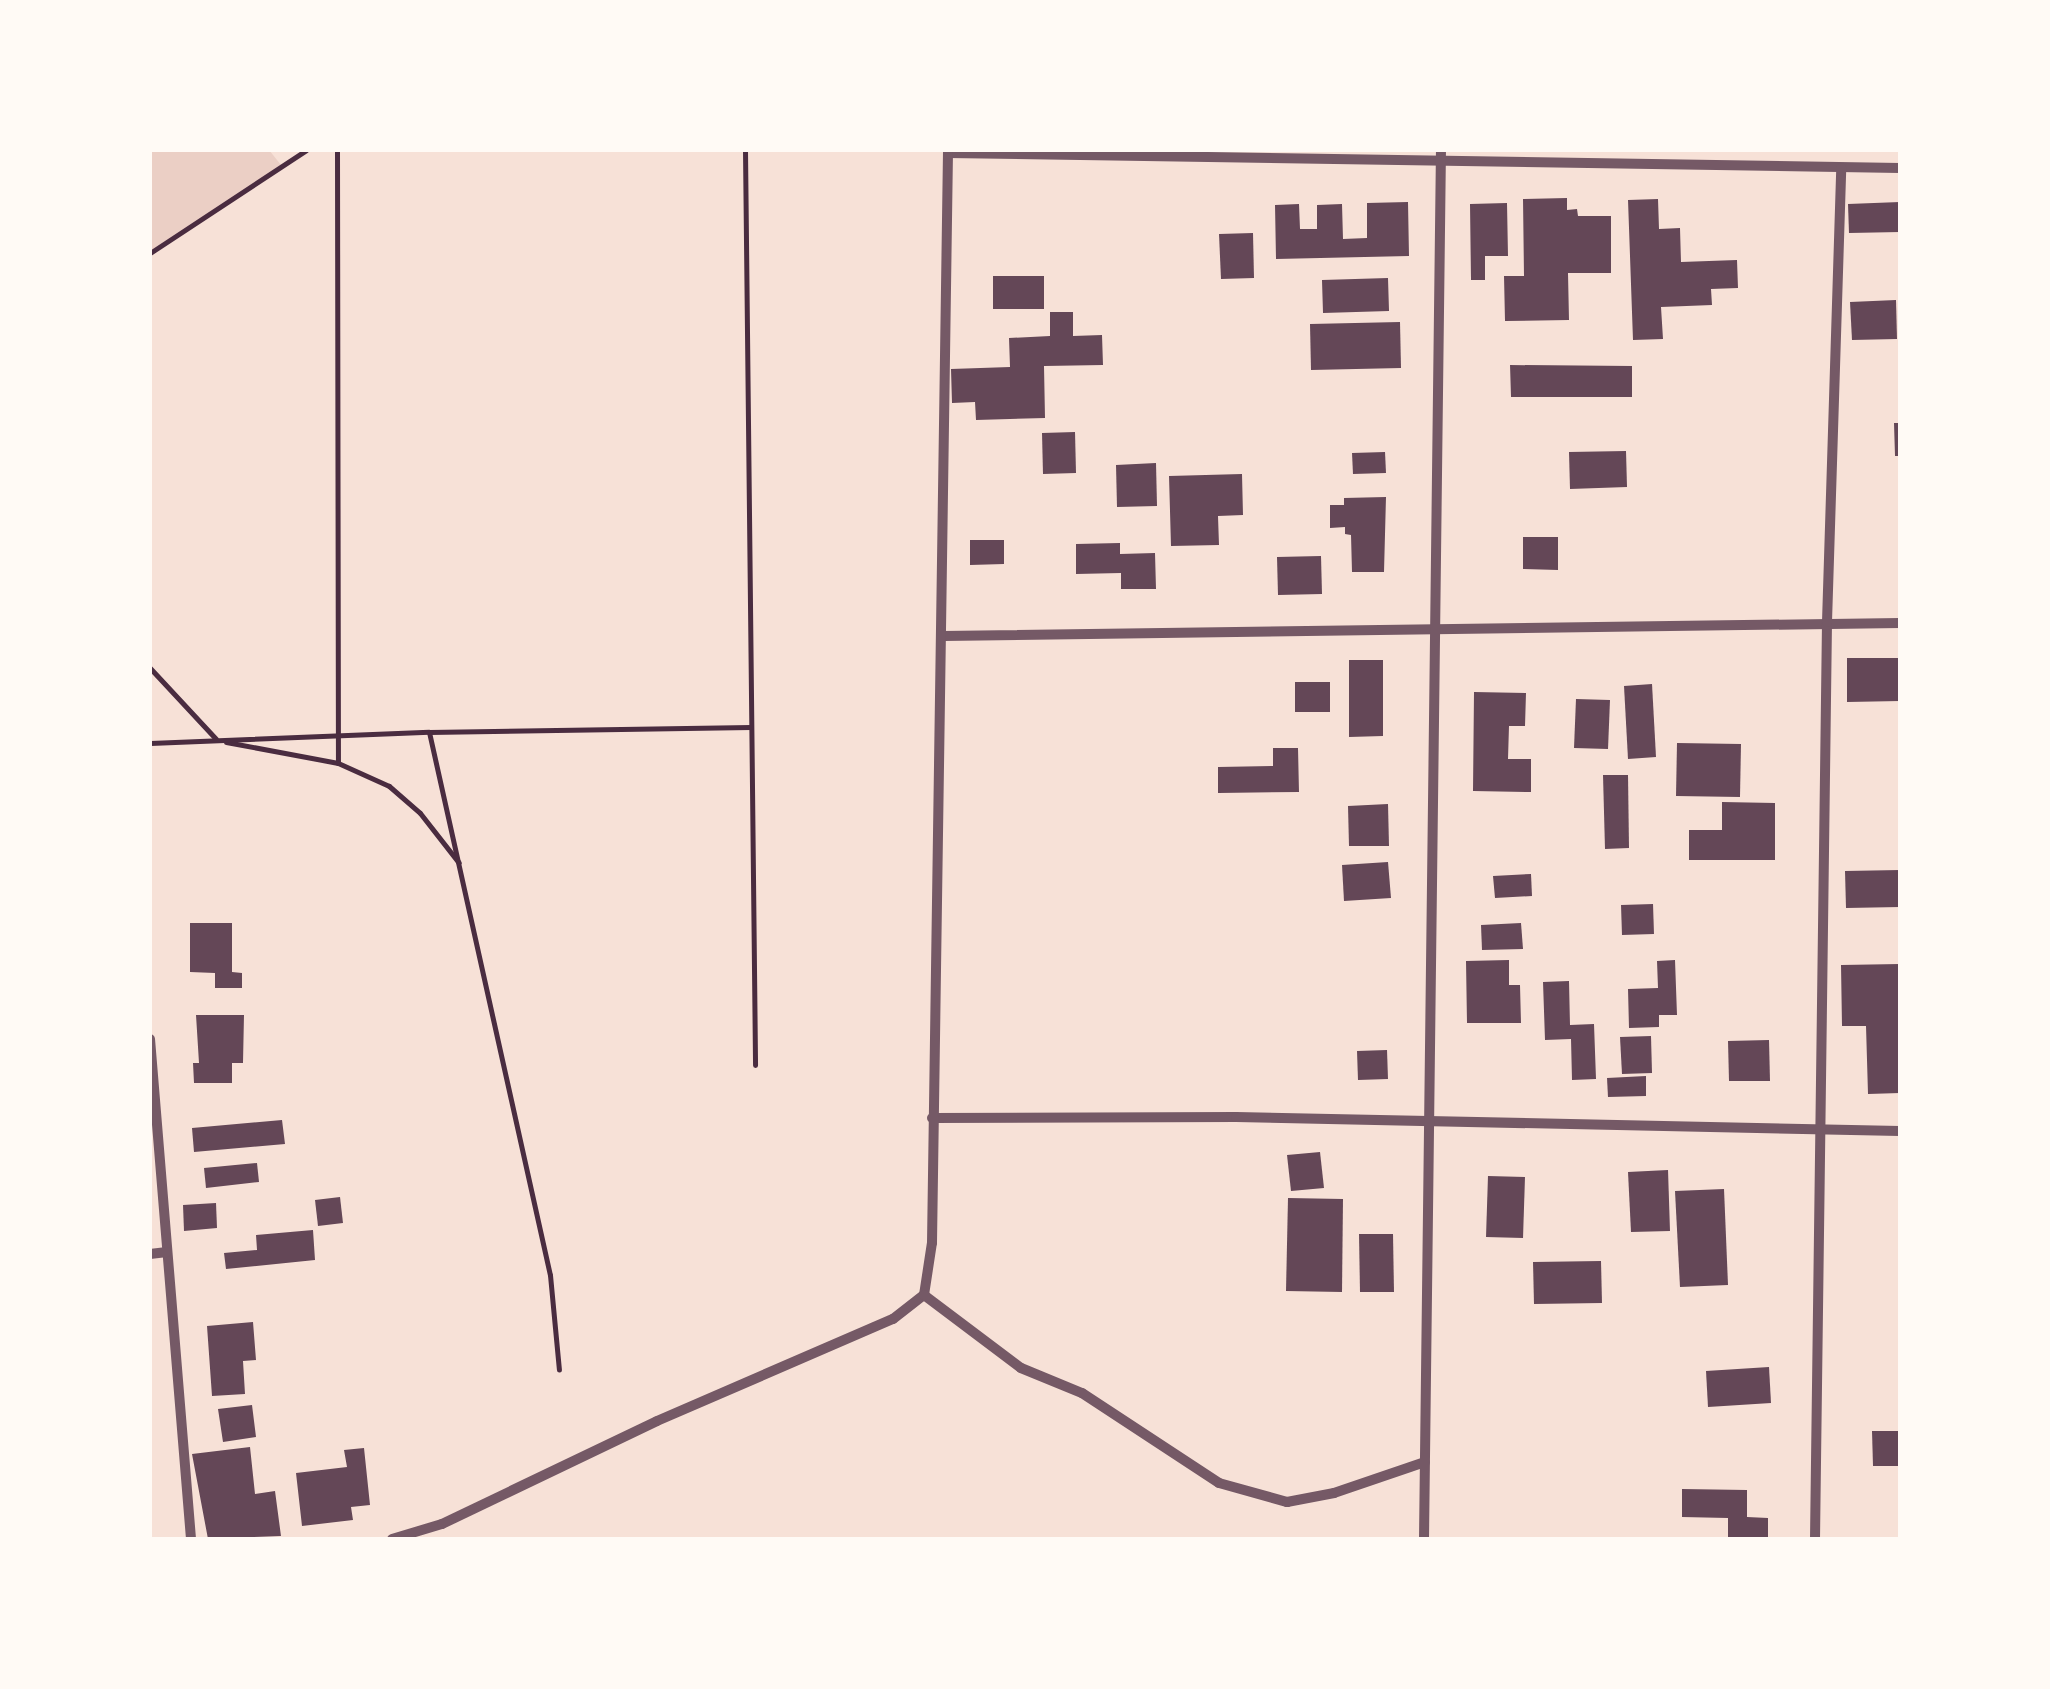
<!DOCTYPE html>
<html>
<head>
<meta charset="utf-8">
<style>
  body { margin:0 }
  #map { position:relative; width:2050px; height:1689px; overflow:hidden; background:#f7e1d7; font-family:Overpass,sans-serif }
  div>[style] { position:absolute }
  .green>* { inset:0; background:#ebcfc5 }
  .building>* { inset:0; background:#644757 }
  .path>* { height:5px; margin:-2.5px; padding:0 2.5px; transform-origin:2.5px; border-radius:2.5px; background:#4a2c40 }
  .minor>* { height:10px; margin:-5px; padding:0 5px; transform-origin:5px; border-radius:5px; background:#755966 }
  span { translate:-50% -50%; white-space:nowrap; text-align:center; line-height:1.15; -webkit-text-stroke:8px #fffaf5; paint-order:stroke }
  .frame { position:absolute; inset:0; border:152px solid #fffaf5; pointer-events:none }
</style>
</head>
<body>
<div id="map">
  <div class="green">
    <i style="clip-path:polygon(150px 150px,269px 150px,281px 165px,150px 253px)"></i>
  </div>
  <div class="building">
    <i style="clip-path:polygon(1567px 198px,1567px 210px,1577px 209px,1578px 216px,1611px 216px,1611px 273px,1568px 273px,1569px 320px,1505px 321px,1504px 276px,1524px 276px,1523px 199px)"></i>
    <i style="clip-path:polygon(1658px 199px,1659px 229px,1680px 228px,1681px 262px,1737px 260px,1738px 288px,1711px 289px,1712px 305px,1661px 307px,1663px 339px,1633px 340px,1628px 200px)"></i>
    <i style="clip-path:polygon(1408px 202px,1409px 256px,1276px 259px,1275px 205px,1299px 204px,1300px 229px,1317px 229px,1317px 205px,1342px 204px,1343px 239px,1367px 238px,1367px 203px)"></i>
    <i style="clip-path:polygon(1900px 202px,1900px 232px,1849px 233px,1848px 204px)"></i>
    <i style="clip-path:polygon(1507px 203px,1508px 256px,1485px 256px,1485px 280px,1471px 280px,1470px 204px)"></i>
    <i style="clip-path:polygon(1253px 233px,1254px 278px,1221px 279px,1219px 234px)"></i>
    <i style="clip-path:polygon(993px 276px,1044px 276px,1044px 309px,993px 309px)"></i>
    <i style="clip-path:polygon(1388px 278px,1389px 311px,1323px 313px,1322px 280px)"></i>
    <i style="clip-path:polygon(1896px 300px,1897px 339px,1852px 340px,1850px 302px)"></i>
    <i style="clip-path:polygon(1050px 312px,1073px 312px,1073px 336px,1102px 335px,1103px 365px,1044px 366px,1045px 418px,976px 420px,975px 402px,952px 403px,951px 369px,1010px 367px,1009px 338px,1050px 336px)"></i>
    <i style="clip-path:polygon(1400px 322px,1401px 368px,1311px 370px,1310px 324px)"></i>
    <i style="clip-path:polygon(1510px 365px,1632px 366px,1632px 397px,1511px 397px)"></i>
    <i style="clip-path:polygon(1894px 423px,1900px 423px,1900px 456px,1895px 456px)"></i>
    <i style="clip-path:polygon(1075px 432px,1076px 473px,1043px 474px,1042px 433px)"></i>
    <i style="clip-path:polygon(1626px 451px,1627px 487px,1570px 489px,1569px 452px)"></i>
    <i style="clip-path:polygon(1385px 452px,1386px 473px,1353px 474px,1352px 453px)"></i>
    <i style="clip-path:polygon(1156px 463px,1157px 506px,1117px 507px,1116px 465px)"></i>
    <i style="clip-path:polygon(1242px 474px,1243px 515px,1218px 516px,1219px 545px,1171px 546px,1169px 476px)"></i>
    <i style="clip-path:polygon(1386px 497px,1384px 572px,1352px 572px,1351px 535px,1345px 534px,1345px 527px,1330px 528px,1330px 505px,1344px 505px,1344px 498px)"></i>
    <i style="clip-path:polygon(1523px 537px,1558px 537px,1558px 570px,1523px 569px)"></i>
    <i style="clip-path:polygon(970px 540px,1004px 540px,1004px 564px,970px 565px)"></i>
    <i style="clip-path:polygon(1120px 543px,1120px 554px,1155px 553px,1156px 589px,1121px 589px,1121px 573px,1076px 574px,1076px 544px)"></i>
    <i style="clip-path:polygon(1321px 556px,1322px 594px,1278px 595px,1277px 557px)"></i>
    <i style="clip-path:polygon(1847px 658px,1900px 658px,1900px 701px,1847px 702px)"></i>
    <i style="clip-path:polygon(1349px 660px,1383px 660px,1383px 736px,1349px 737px)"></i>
    <i style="clip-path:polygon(1295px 682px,1330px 682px,1330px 712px,1295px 712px)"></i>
    <i style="clip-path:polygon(1652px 684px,1656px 757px,1628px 759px,1624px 686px)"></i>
    <i style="clip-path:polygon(1474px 692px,1526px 693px,1525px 726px,1509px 726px,1508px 759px,1531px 759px,1531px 792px,1473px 791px)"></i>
    <i style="clip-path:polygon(1576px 699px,1610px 700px,1608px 749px,1574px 748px)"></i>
    <i style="clip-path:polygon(1677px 743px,1741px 744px,1740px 797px,1676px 796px)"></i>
    <i style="clip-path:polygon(1273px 748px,1298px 748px,1299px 792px,1218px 793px,1218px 767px,1273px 766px)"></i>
    <i style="clip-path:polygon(1603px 775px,1628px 775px,1629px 848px,1605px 849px)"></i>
    <i style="clip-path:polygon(1722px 802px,1775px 803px,1775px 860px,1689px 860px,1689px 830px,1722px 830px)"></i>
    <i style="clip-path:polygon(1388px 804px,1389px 846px,1349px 846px,1348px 806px)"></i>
    <i style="clip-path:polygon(1388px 862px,1391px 898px,1344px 901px,1342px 865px)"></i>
    <i style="clip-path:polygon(1900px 870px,1900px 907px,1846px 908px,1845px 871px)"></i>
    <i style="clip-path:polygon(1531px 874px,1532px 896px,1495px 898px,1493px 876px)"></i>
    <i style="clip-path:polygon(1653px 904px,1654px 934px,1622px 935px,1621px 905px)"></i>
    <i style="clip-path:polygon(190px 923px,232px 923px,232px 972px,242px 973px,242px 988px,215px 988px,215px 973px,190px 972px)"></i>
    <i style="clip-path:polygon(1521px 923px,1523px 949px,1482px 950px,1481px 925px)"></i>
    <i style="clip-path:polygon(1509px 960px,1509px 985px,1520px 985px,1521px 1023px,1467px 1023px,1466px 961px)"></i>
    <i style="clip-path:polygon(1675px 960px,1677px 1015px,1659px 1015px,1659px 1027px,1629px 1028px,1628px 989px,1658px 988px,1657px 961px)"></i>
    <i style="clip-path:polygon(1900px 964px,1900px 1093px,1868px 1094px,1866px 1026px,1842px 1026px,1841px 965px)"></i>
    <i style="clip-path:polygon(1569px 981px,1570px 1025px,1594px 1024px,1596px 1079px,1572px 1080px,1571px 1039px,1545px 1040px,1543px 982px)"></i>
    <i style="clip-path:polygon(196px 1015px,244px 1015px,243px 1063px,232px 1063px,232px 1083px,194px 1083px,193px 1063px,199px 1063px)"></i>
    <i style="clip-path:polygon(1651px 1036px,1652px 1073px,1622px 1074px,1620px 1037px)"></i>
    <i style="clip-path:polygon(1769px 1040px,1770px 1081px,1729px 1081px,1728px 1041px)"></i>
    <i style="clip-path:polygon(1387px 1050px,1388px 1079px,1358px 1080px,1357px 1051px)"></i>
    <i style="clip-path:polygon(1646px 1076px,1646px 1096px,1608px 1097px,1607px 1078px)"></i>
    <i style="clip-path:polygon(282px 1120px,285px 1144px,194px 1152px,192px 1128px)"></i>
    <i style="clip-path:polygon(1320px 1152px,1324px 1188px,1291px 1191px,1287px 1155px)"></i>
    <i style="clip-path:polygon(257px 1163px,259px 1182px,206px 1188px,204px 1168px)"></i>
    <i style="clip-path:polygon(1668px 1170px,1670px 1231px,1631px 1232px,1628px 1172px)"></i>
    <i style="clip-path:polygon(1488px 1176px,1525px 1177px,1523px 1238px,1486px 1237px)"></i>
    <i style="clip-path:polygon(1724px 1189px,1728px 1285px,1680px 1287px,1675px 1191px)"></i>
    <i style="clip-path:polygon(340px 1197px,343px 1223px,318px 1226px,315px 1200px)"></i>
    <i style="clip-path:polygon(1288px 1198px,1343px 1199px,1342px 1292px,1286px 1291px)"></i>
    <i style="clip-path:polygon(216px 1203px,217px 1228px,184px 1231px,183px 1205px)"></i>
    <i style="clip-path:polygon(313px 1230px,315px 1260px,226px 1269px,224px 1253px,257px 1250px,256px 1235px)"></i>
    <i style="clip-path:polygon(1359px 1234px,1393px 1234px,1394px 1292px,1360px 1292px)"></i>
    <i style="clip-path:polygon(1601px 1261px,1602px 1303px,1534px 1304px,1533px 1262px)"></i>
    <i style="clip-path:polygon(253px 1322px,256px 1360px,243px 1361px,245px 1394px,212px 1396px,207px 1326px)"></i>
    <i style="clip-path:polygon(1769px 1367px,1771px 1403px,1708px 1407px,1706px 1371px)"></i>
    <i style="clip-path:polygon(252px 1405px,256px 1437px,223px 1442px,218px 1409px)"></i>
    <i style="clip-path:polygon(1872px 1431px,1900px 1431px,1900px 1466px,1873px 1466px)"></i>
    <i style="clip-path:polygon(250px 1447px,255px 1494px,275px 1491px,281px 1536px,208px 1539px,192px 1454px)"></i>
    <i style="clip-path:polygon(364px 1448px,370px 1505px,351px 1507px,353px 1520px,302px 1526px,296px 1473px,347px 1467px,344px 1450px)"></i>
    <i style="clip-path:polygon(1682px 1489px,1747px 1490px,1747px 1517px,1768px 1518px,1768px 1539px,1728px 1539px,1728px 1518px,1682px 1517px)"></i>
  </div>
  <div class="path">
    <i style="left:337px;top:150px;width:613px;rotate:89.91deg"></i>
    <i style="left:745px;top:150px;width:915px;rotate:89.37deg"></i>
    <i style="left:150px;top:253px;width:187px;rotate:-33.4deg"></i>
    <i style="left:150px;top:668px;width:97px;rotate:47.1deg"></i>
    <i style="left:429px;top:732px;width:556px;rotate:77.44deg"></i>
    <i style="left:550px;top:1275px;width:95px;rotate:84.6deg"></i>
    <i style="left:226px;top:742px;width:114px;rotate:10.6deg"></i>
    <i style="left:338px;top:763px;width:56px;rotate:24.3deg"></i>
    <i style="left:389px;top:786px;width:41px;rotate:41.1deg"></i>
    <i style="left:420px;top:813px;width:63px;rotate:52deg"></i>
    <i style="left:150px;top:743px;width:279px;rotate:-2.3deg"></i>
    <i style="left:429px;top:732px;width:322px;rotate:-0.9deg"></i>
  </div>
  <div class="minor">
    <i style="left:948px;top:153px;width:952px;rotate:0.9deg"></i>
    <i style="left:944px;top:636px;width:956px;rotate:-0.78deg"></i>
    <i style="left:150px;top:1039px;width:502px;rotate:85.31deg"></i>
    <i style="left:932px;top:1118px;width:304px;rotate:-0.2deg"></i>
    <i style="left:1236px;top:1117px;width:664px;rotate:1.21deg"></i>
    <i style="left:150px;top:1254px;width:17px;rotate:-7deg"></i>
    <i style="left:924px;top:1295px;width:53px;rotate:-81.3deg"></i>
    <i style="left:932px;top:1243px;width:1093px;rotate:-89.16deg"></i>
    <i style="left:392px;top:1539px;width:52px;rotate:-16.7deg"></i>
    <i style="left:442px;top:1524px;width:238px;rotate:-25.6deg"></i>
    <i style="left:657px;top:1421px;width:257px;rotate:-23.4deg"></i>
    <i style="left:893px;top:1319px;width:39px;rotate:-38deg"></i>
    <i style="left:924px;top:1295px;width:121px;rotate:37deg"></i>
    <i style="left:1021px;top:1368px;width:66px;rotate:22.3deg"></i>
    <i style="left:1082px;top:1393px;width:164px;rotate:33.3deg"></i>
    <i style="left:1219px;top:1483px;width:71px;rotate:15.6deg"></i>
    <i style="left:1287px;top:1502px;width:48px;rotate:-10.8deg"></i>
    <i style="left:1334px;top:1493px;width:96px;rotate:-18.8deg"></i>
    <i style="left:1424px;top:1539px;width:1389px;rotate:-89.3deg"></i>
    <i style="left:1815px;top:1539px;width:917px;rotate:-89.25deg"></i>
    <i style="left:1827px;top:622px;width:454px;rotate:-88.2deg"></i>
  </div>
  <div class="frame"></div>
</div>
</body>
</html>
